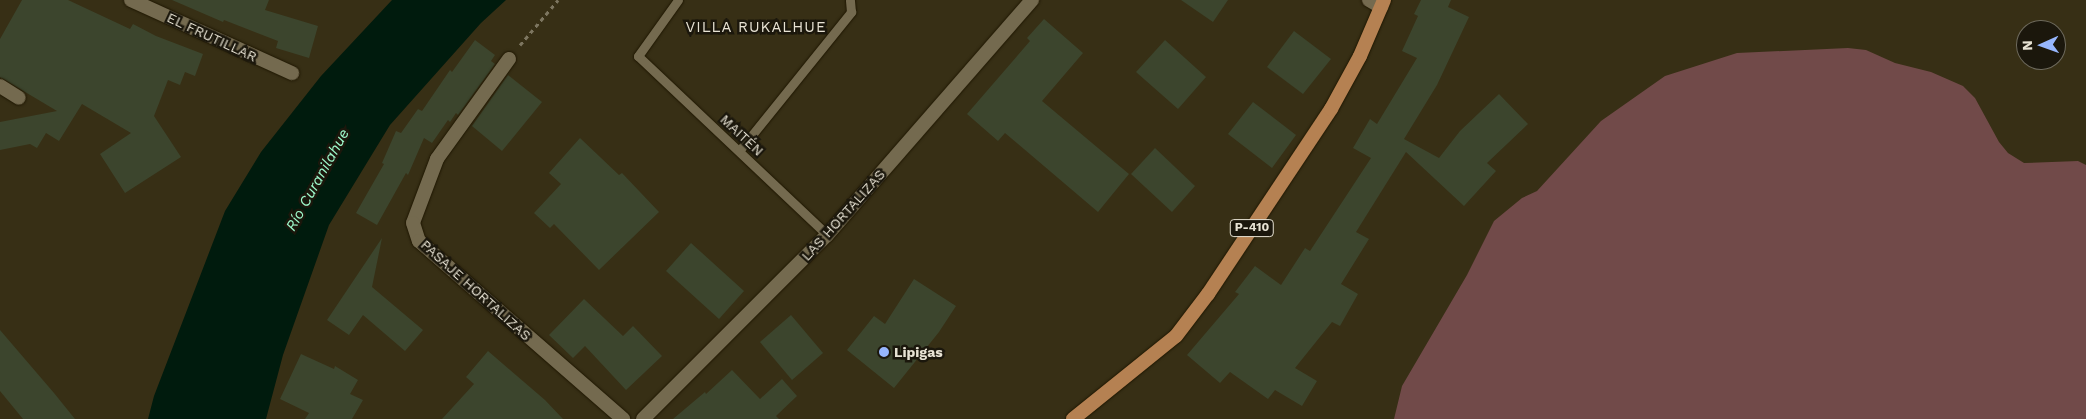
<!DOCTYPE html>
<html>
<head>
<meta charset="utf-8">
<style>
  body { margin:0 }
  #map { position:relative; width:2086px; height:419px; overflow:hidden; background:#372f15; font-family:"Work Sans",sans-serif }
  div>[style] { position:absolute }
  .green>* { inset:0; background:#714a49 }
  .water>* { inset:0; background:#001b0d }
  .building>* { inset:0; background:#3c452d }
  .path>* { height:3px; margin-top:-1.5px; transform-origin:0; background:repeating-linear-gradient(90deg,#7d7660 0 4px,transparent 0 8px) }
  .roads { filter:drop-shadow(0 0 1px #1f1700) drop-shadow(0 0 1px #1f1700) }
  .service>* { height:9px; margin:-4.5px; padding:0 4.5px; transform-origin:4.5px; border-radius:4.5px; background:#746a4f }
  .minor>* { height:14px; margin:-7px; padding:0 7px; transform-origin:7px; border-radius:7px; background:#746a4f }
  .primary>* { height:14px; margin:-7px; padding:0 7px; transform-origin:7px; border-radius:7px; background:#b58152 }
  .dots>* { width:14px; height:14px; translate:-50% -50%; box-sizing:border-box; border:2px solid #1b170c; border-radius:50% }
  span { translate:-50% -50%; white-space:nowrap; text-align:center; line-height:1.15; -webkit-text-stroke:5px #1b170c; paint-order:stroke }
  .shield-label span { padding:1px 4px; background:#1b170c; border:1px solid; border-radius:4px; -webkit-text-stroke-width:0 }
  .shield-label { font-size:12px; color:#e8e3d4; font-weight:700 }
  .street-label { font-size:14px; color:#e8e3d4 }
  .poi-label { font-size:14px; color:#e8e3d4; font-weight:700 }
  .left { translate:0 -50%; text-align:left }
  .neighbourhood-label { font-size:15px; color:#e8e3d4; letter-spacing:1px }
  .water-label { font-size:15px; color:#9efacc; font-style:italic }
  .north { position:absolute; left:2016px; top:20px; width:50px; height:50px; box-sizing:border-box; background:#1b170c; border:1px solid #6d695c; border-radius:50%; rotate:268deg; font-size:14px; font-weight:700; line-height:20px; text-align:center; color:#e8e3d4 }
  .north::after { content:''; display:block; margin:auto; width:18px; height:22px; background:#96b6fd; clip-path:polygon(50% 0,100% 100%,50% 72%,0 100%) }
</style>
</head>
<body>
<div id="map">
  <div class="green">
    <i style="clip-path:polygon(1848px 48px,1866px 50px,1895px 63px,1931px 72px,1963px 86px,1975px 98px,1999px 142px,2008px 153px,2024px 163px,2078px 161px,2086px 165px,2086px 419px,1394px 419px,1402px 386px,1467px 275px,1494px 221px,1522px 198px,1537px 191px,1601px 121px,1665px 76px,1737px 53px)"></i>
  </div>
  <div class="water">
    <i style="clip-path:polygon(392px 0,506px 0,481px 23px,390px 125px,329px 225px,283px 355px,266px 419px,148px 419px,154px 396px,225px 211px,261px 152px,321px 76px)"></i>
  </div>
  <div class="building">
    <i style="clip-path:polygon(22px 0,68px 0,130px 29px,133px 24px,156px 36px,203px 54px,195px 76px,185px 72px,180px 85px,168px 80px,154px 116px,181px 157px,125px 193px,100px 154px,131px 133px,82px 104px,59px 141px,46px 133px,37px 148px,30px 144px,0 150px,0 122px,57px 111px,0 77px,0 39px)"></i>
    <i style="clip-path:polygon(172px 0,269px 0,265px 10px,318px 26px,309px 58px,276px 48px,278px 41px,224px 20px,223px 22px)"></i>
    <i style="clip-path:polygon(1181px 0,1228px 0,1213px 22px)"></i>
    <i style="clip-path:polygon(1421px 0,1451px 0,1448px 7px,1469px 17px,1437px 85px,1404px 139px,1439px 158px,1460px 131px,1499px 94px,1528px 124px,1487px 163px,1496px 171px,1464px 206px,1406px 152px,1356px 232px,1369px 239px,1341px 284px,1358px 294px,1340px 326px,1332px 322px,1295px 368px,1317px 381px,1302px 406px,1275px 390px,1268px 399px,1230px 372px,1220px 383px,1187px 355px,1239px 294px,1235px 292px,1255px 266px,1281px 285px,1305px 248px,1310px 251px,1371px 158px,1353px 148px,1370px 119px,1377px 124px,1417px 58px,1402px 51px,1418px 16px,1414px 14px)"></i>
    <i style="clip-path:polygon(1044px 19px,1083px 53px,1042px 101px,1129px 174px,1098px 212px,1005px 133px,998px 141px,967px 114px,1030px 41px,1027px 38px)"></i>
    <i style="clip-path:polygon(1294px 31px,1331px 59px,1303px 94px,1267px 67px)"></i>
    <i style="clip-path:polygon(475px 40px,495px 55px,491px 61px,495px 64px,458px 115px,456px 113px,450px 122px,448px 120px,432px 143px,424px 138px,408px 175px,406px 173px,377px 225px,356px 213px,384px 164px,382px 163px,396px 131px,401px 133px,418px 109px,422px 111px,450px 70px,452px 72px)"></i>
    <i style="clip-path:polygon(1165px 40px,1206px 77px,1178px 109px,1136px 72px)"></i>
    <i style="clip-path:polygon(508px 75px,542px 102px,502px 151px,472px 126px)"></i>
    <i style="clip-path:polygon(1253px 102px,1296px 135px,1272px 168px,1228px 134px)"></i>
    <i style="clip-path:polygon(580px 138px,619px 175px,622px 173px,659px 212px,599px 270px,554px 224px,550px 228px,534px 213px,561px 184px,549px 173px)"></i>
    <i style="clip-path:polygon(1155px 148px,1195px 186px,1172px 212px,1131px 174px)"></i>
    <i style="clip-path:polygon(382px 238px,372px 287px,423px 330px,405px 351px,363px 315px,349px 335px,327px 320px)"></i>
    <i style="clip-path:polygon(691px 243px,744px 291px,719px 319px,666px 271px)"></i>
    <i style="clip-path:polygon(914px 279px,956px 306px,939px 332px,894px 388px,847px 350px,874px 316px,885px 324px)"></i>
    <i style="clip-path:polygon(584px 299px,623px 336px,633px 326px,662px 356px,626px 390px,585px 346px,573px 358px,549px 335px)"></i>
    <i style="clip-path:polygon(791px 315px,823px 353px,792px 380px,760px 342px)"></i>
    <i style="clip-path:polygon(0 330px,54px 393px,75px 419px,23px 419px,0 391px)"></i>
    <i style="clip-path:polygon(488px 351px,545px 400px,563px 419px,442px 419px,474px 384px,466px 377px)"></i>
    <i style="clip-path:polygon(301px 354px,334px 369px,335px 366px,358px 380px,350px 394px,363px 400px,352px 419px,305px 419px,309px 413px,280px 399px)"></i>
    <i style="clip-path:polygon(732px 370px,760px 399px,782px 379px,797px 396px,776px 416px,779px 419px,673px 419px,705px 392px,706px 394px)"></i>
  </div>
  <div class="path">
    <i style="left:520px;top:45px;width:59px;rotate:-49.8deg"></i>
  </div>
  <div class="roads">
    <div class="service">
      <i style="left:678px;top:0;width:69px;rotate:125.5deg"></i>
      <i style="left:638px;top:56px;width:260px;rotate:43.4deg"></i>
      <i style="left:739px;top:151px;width:179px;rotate:-51.1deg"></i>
      <i style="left:851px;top:12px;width:12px;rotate:-95deg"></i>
    </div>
    <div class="minor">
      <i style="left:131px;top:0;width:177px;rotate:24.4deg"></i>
      <i style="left:1369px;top:0;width:14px;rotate:30deg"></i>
      <i style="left:509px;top:59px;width:123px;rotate:125.8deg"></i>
      <i style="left:437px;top:159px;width:68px;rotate:110.6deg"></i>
      <i style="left:413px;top:223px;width:19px;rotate:72deg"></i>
      <i style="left:419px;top:241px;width:271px;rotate:41.1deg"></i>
      <i style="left:0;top:86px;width:22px;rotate:32deg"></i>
      <i style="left:643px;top:419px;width:260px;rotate:-45deg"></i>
      <i style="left:827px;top:235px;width:312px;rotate:-48.9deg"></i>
    </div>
    <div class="primary">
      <i style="left:1073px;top:419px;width:132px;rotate:-38.9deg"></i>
      <i style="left:1176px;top:336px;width:53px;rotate:-52.7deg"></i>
      <i style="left:1208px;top:294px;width:222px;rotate:-56.4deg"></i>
      <i style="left:1331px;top:109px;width:60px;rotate:-61.3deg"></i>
      <i style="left:1360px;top:56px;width:61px;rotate:-66.8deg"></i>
    </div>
  </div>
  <div class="dots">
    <i style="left:884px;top:352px;background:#96b6fd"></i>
  </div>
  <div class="shield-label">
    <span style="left:1252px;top:228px">P-410</span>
  </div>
  <div class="street-label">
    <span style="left:212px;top:37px;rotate:25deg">EL FRUTILLAR</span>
    <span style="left:742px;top:135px;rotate:43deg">MAITÉN</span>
    <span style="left:843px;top:215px;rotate:-48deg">LAS HORTALIZAS</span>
    <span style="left:476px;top:290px;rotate:42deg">PASAJE HORTALIZAS</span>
  </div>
  <div class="poi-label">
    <span class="left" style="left:894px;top:352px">Lipigas</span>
  </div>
  <div class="neighbourhood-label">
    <span style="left:756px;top:28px">VILLA RUKALHUE</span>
  </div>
  <div class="water-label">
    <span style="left:318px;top:180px;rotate:-61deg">Río Curanilahue</span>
  </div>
  <div class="north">N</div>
</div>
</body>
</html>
